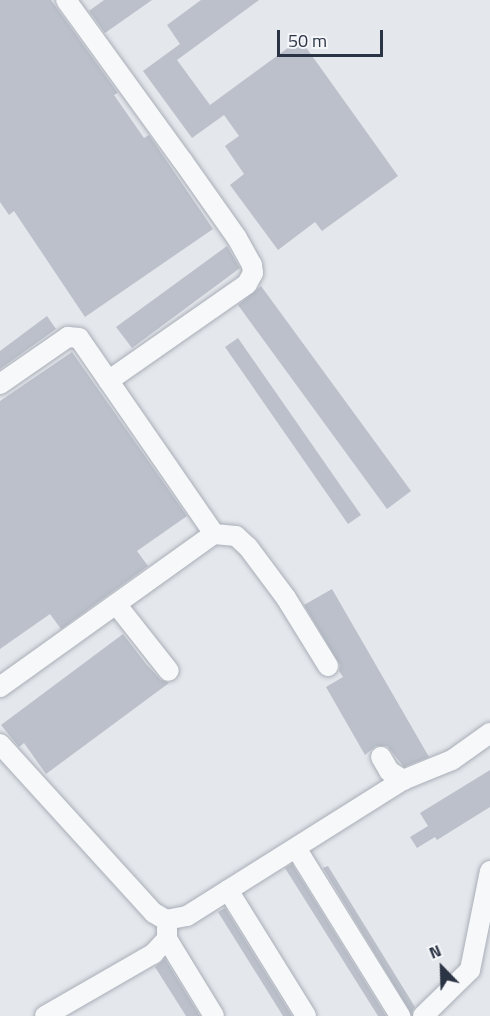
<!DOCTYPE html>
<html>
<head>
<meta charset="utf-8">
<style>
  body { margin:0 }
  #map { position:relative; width:490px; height:1016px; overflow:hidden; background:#e4e7ec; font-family:"Titillium Web",sans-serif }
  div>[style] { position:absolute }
  .building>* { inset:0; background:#bbc0ca }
  .roads { filter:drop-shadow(0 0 2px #a9aeb7) drop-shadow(0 0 2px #a9aeb7) }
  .minor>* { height:20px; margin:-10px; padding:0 10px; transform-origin:10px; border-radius:10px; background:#f7f8fa }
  span { translate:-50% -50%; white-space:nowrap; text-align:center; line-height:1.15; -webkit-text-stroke:4.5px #f4f6f9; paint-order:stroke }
  .north { position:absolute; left:412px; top:938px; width:60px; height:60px; -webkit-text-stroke:4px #f4f6f9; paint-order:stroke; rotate:337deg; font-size:16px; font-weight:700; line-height:24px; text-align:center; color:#2b3445 }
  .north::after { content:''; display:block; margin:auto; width:21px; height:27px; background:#2b3445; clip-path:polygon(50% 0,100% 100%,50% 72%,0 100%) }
  .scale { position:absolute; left:277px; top:30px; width:106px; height:27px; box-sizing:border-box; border:3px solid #2b3445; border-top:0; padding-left:8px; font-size:18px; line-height:21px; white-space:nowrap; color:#2b3445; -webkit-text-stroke:4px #f4f6f9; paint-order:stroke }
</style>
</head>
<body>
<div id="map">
  <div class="building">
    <i style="clip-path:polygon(0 0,51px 0,118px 93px,114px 95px,144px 138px,149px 135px,213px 229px,85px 317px,14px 211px,9px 215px,0 202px)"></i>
    <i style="clip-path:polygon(104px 0,152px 0,105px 33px,89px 11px)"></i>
    <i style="clip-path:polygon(201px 0,259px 0,177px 60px,210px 105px,300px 39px,398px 176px,322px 231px,315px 222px,278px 250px,230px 185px,244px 174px,225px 146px,239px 136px,224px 115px,192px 138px,143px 71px,180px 44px,167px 25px)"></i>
    <i style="clip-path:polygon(227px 246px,240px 268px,132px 348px,116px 327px)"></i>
    <i style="clip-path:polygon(261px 286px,411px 491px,387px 509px,238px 305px)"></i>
    <i style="clip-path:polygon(47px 316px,56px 329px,0 369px,0 351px)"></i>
    <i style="clip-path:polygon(238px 338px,361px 515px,348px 524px,225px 347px)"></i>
    <i style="clip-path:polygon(72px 352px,187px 516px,137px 551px,148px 566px,61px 629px,50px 614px,0 649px,0 401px)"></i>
    <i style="clip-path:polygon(332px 589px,429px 757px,404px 767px,387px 746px,376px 746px,365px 755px,326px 687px,343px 677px,339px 671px,340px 665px,304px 605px)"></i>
    <i style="clip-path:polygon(123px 634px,146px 664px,160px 679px,169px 683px,46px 774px,24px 743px,19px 747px,1px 725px)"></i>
    <i style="clip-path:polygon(490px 770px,490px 807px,437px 840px,435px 837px,417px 848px,410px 837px,428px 826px,420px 813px)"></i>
    <i style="clip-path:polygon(292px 864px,386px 1016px,378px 1016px,285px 868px)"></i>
    <i style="clip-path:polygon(328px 866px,415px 1007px,411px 1013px,323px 868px)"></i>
    <i style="clip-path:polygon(225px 908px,292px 1016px,283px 1016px,218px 912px)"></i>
    <i style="clip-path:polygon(165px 959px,200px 1016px,186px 1016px,155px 967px)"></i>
  </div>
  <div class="roads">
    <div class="minor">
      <i style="left:66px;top:0;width:198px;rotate:54.1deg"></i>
      <i style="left:182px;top:160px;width:95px;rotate:54.8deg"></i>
      <i style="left:237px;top:238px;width:31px;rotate:61deg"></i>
      <i style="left:252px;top:265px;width:8px;rotate:83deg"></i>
      <i style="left:253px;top:273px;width:13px;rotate:119deg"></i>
      <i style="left:247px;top:284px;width:169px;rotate:145.1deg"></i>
      <i style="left:0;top:384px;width:83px;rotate:-34.7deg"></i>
      <i style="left:68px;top:337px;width:11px;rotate:5deg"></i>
      <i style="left:79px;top:338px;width:238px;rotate:55.4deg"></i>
      <i style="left:116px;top:604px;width:85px;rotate:51.7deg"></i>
      <i style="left:0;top:687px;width:263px;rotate:-35.6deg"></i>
      <i style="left:214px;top:534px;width:22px;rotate:5deg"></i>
      <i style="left:236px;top:536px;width:16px;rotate:43deg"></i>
      <i style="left:248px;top:547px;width:64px;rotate:53.3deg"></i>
      <i style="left:286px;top:598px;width:80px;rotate:58.3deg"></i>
      <i style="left:0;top:744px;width:229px;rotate:47.7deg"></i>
      <i style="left:154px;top:913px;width:14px;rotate:30deg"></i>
      <i style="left:166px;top:920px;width:21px;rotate:-11deg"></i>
      <i style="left:187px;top:916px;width:255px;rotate:-32.2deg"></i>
      <i style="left:381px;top:757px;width:16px;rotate:60deg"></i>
      <i style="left:389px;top:771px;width:17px;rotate:33deg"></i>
      <i style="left:403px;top:780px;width:53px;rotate:-22.2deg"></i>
      <i style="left:452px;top:760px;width:47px;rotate:-35.4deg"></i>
      <i style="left:296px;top:848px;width:198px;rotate:58.2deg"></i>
      <i style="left:228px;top:890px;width:148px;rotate:58.2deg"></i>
      <i style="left:167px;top:928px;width:11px;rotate:90deg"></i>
      <i style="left:167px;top:939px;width:90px;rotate:58.6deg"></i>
      <i style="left:45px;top:1016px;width:125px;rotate:-29.9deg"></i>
      <i style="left:153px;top:954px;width:21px;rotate:-47deg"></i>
      <i style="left:423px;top:1016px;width:66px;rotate:-44.4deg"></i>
      <i style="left:470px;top:970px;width:101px;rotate:-78.6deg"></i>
    </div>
  </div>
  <div class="north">N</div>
  <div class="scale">50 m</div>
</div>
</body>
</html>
